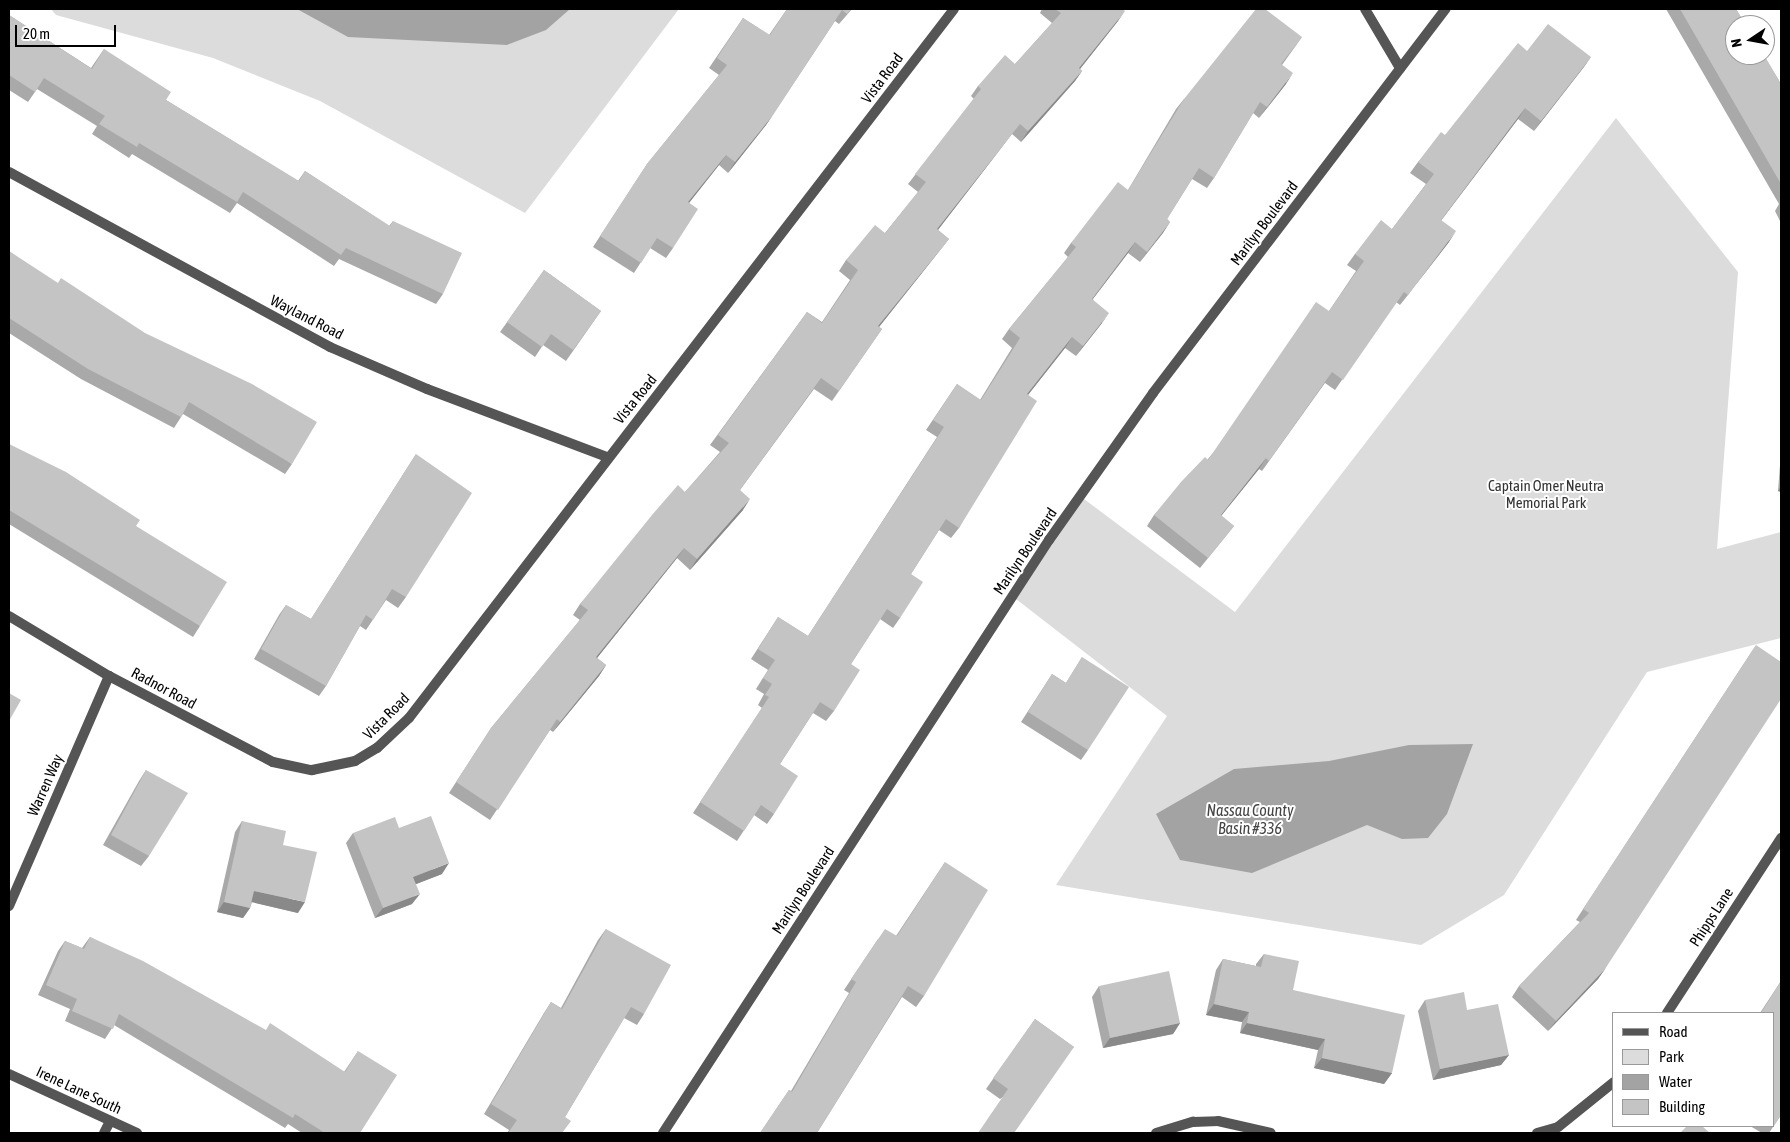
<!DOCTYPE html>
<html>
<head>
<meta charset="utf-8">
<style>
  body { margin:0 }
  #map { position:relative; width:1790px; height:1142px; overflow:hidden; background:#fff; font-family:"Asap Condensed",sans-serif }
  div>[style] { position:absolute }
  .green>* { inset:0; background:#dcdcdc }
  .water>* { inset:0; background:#a3a3a3 }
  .street>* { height:10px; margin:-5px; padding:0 5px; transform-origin:5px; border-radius:5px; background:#555 }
  .wall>* { inset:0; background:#a9a9a9 }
  .shaded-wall>* { inset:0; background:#898989 }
  .building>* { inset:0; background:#c4c4c4 }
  span { translate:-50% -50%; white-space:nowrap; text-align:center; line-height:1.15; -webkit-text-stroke:4px #fff; paint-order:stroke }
  .street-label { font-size:15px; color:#000 }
  .park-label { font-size:15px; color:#333 }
  .water-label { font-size:16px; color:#444; font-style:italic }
  .frame { position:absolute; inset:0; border:10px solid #000; pointer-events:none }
  .legend { position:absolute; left:1612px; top:1012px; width:162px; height:115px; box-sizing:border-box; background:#fff; border:1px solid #999; margin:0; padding:6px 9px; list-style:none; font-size:15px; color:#000 }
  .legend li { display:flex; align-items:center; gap:10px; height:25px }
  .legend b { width:25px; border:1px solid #999 }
  .north { position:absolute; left:1725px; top:15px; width:50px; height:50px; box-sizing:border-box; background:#fff; border:1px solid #999; border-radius:50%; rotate:258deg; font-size:14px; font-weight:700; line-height:20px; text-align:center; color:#000 }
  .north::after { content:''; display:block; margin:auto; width:18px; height:22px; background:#000; clip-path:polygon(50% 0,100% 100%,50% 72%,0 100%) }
  .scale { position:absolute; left:15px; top:25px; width:101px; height:22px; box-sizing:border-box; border:2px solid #000; border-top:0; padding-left:6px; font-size:15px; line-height:18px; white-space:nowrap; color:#000; -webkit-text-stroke:4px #fff; paint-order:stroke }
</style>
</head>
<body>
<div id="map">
  <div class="green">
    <i style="clip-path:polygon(51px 9px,679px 9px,525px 213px,320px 101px,213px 58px,56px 15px)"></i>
    <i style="clip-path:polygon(1616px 118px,1738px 272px,1717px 549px,1781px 532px,1781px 638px,1647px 672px,1504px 895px,1421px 945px,1056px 885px,1167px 716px,1012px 596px,1080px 496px,1235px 612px)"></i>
  </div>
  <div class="water">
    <i style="clip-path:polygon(297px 9px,570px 9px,546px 30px,507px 45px,348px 37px)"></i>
    <i style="clip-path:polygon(1473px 744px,1447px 814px,1428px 838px,1402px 839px,1367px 825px,1252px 873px,1180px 860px,1156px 814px,1234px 769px,1329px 761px,1409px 745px)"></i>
  </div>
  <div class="street">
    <i style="left:1365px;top:9px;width:69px;rotate:59.3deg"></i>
    <i style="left:9px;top:172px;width:366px;rotate:28.6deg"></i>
    <i style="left:330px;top:347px;width:106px;rotate:23.4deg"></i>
    <i style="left:427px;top:389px;width:192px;rotate:20.7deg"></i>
    <i style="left:9px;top:616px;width:117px;rotate:31deg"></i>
    <i style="left:109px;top:676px;width:185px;rotate:27.7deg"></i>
    <i style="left:273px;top:762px;width:40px;rotate:12deg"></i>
    <i style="left:312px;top:770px;width:44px;rotate:-11.8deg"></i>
    <i style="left:355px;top:761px;width:26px;rotate:-31deg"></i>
    <i style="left:377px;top:748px;width:44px;rotate:-43.2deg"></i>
    <i style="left:409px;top:718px;width:894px;rotate:-52.45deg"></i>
    <i style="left:9px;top:906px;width:251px;rotate:-66.5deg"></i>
    <i style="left:1667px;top:1013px;width:209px;rotate:-56.9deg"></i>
    <i style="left:9px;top:1074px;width:141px;rotate:24.7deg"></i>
    <i style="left:104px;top:1133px;width:13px;rotate:-63deg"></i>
    <i style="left:663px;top:1133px;width:708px;rotate:-56.94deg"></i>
    <i style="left:1049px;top:540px;width:180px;rotate:-54.7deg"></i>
    <i style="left:1153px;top:393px;width:483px;rotate:-52.7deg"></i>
    <i style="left:1156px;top:1133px;width:39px;rotate:-17deg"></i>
    <i style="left:1193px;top:1122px;width:25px;rotate:-2deg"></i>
    <i style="left:1218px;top:1121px;width:54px;rotate:12.8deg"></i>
    <i style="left:1537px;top:1133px;width:22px;rotate:-16deg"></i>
    <i style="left:1558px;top:1127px;width:72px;rotate:-38.8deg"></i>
  </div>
  <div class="wall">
    <i style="clip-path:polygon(787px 9px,852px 9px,839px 24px,835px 21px,766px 125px,728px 173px,719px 165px,689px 203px,673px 248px,666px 258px,650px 248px,634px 273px,593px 247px,647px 164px,719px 75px,709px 68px,743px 18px,769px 35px)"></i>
    <i style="clip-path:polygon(1042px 9px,1122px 9px,1118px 21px,1080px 69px,1082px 71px,1075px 81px,1021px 142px,1012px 134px,938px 230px,949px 239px,941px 249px,879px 327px,882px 329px,832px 401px,814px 389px,740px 490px,743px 510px,690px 570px,677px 558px,597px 658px,606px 665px,599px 676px,553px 732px,550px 730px,490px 820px,449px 793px,491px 728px,580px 620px,573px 615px,580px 604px,685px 492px,720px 452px,710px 445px,807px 312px,822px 322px,850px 280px,839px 271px,846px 260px,885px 233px,918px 192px,908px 184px,974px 99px,971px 96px,978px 86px,1015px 64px,1052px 23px,1040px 13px)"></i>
    <i style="clip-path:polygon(1666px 9px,1736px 9px,1781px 84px,1781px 223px,1775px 211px,1779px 204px)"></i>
    <i style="clip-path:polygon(9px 15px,91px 68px,104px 49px,166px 100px,298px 181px,305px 171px,389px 226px,393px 221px,443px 294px,436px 304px,339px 259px,334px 266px,237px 203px,230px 213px,132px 154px,129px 158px,92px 134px,97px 126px,37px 89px,28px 102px,9px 90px)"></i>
    <i style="clip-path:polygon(1302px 37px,1282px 65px,1286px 84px,1259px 118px,1253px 113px,1214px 178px,1207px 188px,1192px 179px,1167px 219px,1170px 222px,1140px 262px,1128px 253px,1093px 299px,1102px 323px,1076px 356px,1065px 348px,1028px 395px,959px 528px,951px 538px,939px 530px,911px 574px,900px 618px,893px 628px,880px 619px,851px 664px,834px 711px,826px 721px,813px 713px,780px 764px,774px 814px,767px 824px,754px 815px,737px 841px,693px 813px,762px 708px,758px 705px,764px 694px,756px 689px,768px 670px,751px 659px,778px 617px,808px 636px,937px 437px,926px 430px,957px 384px,980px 400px,1012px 348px,1002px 339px,1009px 329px,1068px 257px,1064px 253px,1071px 243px,1128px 190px,1176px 109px,1184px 99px)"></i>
    <i style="clip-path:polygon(1591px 57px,1534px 131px,1518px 119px,1441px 220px,1449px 242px,1400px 305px,1396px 302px,1335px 390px,1325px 383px,1262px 471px,1259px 469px,1221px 516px,1234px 526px,1226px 536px,1200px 568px,1147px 526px,1154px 515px,1208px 459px,1329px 311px,1356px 271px,1347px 265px,1355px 254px,1392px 229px,1426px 184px,1410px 173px,1418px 162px,1445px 135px)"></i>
    <i style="clip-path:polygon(9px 251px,292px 464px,285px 474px,183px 414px,174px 428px,81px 379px,9px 333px)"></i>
    <i style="clip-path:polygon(544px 270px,601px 311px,566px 361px,543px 345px,535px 357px,500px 332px)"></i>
    <i style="clip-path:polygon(9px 444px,136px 526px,200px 626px,193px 637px,9px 524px)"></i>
    <i style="clip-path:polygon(1781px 452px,1781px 492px,1778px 491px)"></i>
    <i style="clip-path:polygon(416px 454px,406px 597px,398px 608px,386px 600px,366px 630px,360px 626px,326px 686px,319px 696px,254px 659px,279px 615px,286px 605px,311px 619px)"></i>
    <i style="clip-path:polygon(1756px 645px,1605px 969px,1598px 979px,1548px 1031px,1512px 997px,1519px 986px,1580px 922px,1576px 920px)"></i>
    <i style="clip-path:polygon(1082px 657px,1088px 750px,1081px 760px,1021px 722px,1052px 674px,1066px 683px)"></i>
    <i style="clip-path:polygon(146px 770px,149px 856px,141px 866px,103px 845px,139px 781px)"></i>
    <i style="clip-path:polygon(242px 821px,298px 913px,252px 902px,250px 908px,243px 918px,217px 912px,235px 832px)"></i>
    <i style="clip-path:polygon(353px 833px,442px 874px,416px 884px,412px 904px,375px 918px,346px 843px)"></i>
    <i style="clip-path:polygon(945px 862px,924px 996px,916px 1007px,902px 997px,817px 1133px,760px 1133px,789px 1090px,791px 1091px,849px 993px,844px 990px,878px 939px,896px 936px)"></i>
    <i style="clip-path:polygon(606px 929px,644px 1014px,637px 1025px,624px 1018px,565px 1117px,562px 1133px,507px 1133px,509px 1130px,484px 1114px,544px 1013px,551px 1002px,561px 1008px,598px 940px)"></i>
    <i style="clip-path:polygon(90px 937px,344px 1072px,358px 1051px,360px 1133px,302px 1133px,288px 1124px,285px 1128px,114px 1025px,105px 1039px,65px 1021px,70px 1009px,38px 995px,58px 951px,65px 941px,82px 948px)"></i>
    <i style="clip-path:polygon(1264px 954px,1293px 990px,1392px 1073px,1384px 1084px,1314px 1068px,1318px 1050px,1240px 1033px,1242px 1022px,1206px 1015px,1216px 970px,1223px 959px,1256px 966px,1256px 964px)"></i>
    <i style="clip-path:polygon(1781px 981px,1781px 1115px,1769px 1133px,1762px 1133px,1750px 1126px,1774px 1126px,1774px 1013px,1760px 1013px)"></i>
    <i style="clip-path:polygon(1099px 986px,1180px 1023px,1173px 1034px,1103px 1048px,1092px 997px)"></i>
    <i style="clip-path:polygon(1425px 1000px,1467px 1010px,1509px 1055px,1501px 1065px,1433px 1080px,1418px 1011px)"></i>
    <i style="clip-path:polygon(1035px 1019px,1074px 1047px,1000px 1099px,986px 1089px)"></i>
  </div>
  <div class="shaded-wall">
    <i style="clip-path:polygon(1125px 11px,1118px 21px,1072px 79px,1079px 68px)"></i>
    <i style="clip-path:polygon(1591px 57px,1584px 67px,1534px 131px,1541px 121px)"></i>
    <i style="clip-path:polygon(1082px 71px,1075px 81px,1021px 142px,1028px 131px)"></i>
    <i style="clip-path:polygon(1293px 73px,1286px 84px,1259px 118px,1267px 107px)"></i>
    <i style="clip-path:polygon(1525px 108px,1518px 119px,1434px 230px,1441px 220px)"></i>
    <i style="clip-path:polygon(773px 115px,766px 125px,728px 173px,735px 162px)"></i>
    <i style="clip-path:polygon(1020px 124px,1012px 134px,930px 240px,937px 229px)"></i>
    <i style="clip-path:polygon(726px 155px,719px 165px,681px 213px,688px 202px)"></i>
    <i style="clip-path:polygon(1170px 222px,1163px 233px,1140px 262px,1147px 252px)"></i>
    <i style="clip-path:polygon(1456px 231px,1449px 242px,1400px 305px,1408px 295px)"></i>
    <i style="clip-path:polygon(949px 239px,941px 249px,871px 337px,878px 326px)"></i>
    <i style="clip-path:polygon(1135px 242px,1128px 253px,1085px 309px,1092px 299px)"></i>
    <i style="clip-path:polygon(1109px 313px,1102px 323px,1076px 356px,1083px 346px)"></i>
    <i style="clip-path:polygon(1072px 337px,1065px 348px,1020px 405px,1027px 394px)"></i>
    <i style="clip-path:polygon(1266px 458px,1259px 469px,1213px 526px,1221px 515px)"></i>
    <i style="clip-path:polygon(1781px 486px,1781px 492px,1778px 491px)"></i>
    <i style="clip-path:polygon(750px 499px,743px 510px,690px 570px,697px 559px)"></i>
    <i style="clip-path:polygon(684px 548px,677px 558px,589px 668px,596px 657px)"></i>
    <i style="clip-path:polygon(606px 665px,599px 676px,553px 732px,560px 722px)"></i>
    <i style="clip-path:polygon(449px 863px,442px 874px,406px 888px,413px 877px)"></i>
    <i style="clip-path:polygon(254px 891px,305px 902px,298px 913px,247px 901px)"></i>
    <i style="clip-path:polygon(420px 894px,412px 904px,375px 918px,383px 908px)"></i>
    <i style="clip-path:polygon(224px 902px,250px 908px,243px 918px,217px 912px)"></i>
    <i style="clip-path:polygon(1605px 969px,1598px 979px,1548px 1031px,1556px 1021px)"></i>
    <i style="clip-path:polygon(1214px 1004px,1249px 1012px,1242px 1022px,1206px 1015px)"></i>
    <i style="clip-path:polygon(1180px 1023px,1173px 1034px,1103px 1048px,1110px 1038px)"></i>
    <i style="clip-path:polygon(1247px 1023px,1325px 1039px,1318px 1050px,1240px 1033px)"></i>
    <i style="clip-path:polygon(1509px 1055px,1501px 1065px,1433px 1080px,1440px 1069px)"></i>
    <i style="clip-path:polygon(1322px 1058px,1392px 1073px,1384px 1084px,1314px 1068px)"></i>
  </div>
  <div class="building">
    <i style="clip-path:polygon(787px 9px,851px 9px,847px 14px,842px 10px,773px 115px,735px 162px,726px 155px,688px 202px,698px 209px,673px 248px,657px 238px,641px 263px,600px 236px,647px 164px,727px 65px,717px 58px,743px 18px,770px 35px)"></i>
    <i style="clip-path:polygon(1055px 9px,1122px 9px,1125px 11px,1079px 68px,1082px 71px,1028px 131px,1020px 124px,937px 229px,949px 239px,878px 326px,882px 329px,839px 391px,821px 378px,740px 490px,750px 499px,697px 559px,684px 548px,596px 657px,606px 665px,560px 722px,557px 719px,498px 810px,456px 782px,491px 728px,588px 610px,580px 604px,652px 515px,678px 485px,685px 492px,729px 443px,718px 435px,807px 312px,822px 323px,858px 270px,846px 260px,875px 225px,885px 233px,926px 182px,915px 174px,981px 89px,978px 86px,1005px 55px,1015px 64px,1061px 13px)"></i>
    <i style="clip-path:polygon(1256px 9px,1265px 9px,1302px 37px,1281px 64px,1293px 73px,1267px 107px,1260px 102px,1214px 178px,1199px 168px,1167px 219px,1170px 222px,1147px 252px,1135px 242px,1092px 299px,1109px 313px,1083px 346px,1072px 337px,1027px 394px,1037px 401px,959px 528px,946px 519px,911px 574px,923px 582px,900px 618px,887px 609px,851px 664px,860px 670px,834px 711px,820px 702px,780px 764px,798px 776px,774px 814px,761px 805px,744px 831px,700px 802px,769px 697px,765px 695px,772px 684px,763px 678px,775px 660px,758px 649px,778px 617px,808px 636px,944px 427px,933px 420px,957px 384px,981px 400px,1020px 338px,1009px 329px,1076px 247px,1071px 243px,1118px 182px,1128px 190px,1184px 99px)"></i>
    <i style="clip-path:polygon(1680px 9px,1736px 9px,1746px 25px,1735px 25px,1735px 55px,1764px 55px,1781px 84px,1781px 184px)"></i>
    <i style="clip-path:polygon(9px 15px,92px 69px,104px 49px,171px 92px,166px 100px,299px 181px,305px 171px,390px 226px,393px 221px,462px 253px,443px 294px,346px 248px,341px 255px,243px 192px,237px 202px,139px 143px,137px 147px,99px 124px,105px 116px,44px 78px,35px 92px,9px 75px)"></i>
    <i style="clip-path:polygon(1548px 24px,1591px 57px,1541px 121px,1525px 108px,1441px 220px,1456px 231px,1408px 295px,1404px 292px,1343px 380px,1332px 372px,1269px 461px,1266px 458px,1221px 515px,1234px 526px,1208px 558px,1154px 515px,1181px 482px,1205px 457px,1208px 460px,1316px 302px,1329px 311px,1364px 261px,1355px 254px,1381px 220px,1392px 229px,1434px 174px,1418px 162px,1441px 132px,1445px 135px,1518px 43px,1527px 51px)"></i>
    <i style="clip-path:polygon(9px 251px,58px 283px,61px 278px,145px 333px,252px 384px,317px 422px,292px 464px,189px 402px,181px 417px,88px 369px,9px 318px)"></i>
    <i style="clip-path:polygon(544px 270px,601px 311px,573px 350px,551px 334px,542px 347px,507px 322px)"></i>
    <i style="clip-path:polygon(9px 444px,66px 472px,140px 520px,136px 526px,227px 582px,200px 626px,9px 510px)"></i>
    <i style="clip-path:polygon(416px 454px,472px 493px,406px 597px,392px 589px,373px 620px,366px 615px,326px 686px,261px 649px,286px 605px,311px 619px)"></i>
    <i style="clip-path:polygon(1756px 645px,1781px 662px,1781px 699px,1605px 969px,1556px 1021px,1519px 986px,1589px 913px,1583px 909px)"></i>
    <i style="clip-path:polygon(1082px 657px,1129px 687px,1088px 750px,1028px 712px,1052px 674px,1066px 683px)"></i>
    <i style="clip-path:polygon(9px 693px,21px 700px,9px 721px)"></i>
    <i style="clip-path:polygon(146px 770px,188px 793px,149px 856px,111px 835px)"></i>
    <i style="clip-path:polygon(431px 816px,449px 863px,413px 877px,420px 894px,383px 908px,353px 833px,395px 817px,399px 828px)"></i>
    <i style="clip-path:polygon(242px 821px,286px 831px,283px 845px,317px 852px,305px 902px,254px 891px,250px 908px,224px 902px)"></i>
    <i style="clip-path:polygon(945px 862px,988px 890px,924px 996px,908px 986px,817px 1133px,760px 1133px,789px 1090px,792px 1092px,856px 982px,851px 979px,885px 929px,897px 936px)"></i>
    <i style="clip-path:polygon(606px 929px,671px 965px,644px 1014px,631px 1007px,565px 1117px,571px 1121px,562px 1133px,508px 1133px,517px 1120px,491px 1104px,551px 1002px,562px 1009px)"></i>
    <i style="clip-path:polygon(90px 937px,143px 961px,266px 1030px,270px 1023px,345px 1072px,358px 1051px,397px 1075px,360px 1133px,325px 1133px,295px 1114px,293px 1118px,119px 1014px,113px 1029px,72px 1011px,77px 999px,46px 985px,65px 941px,84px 949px)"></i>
    <i style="clip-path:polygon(1264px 954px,1299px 961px,1293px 990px,1405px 1015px,1392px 1073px,1322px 1058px,1325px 1039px,1247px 1023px,1249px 1012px,1214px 1004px,1223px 959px,1261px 967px)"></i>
    <i style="clip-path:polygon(1169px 971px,1180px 1023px,1110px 1038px,1099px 986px)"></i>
    <i style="clip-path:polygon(1781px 981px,1781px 1115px,1774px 1126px,1774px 1013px,1761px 1013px)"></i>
    <i style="clip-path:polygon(1464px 992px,1467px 1010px,1498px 1004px,1509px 1055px,1440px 1069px,1425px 1000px)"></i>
    <i style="clip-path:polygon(1035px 1019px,1074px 1047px,1014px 1133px,978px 1133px,1008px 1089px,993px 1078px)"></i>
    <i style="clip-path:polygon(1687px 1126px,1702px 1126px,1710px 1133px,1680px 1133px)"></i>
  </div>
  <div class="street-label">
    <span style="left:882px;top:78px;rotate:-53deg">Vista Road</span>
    <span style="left:1264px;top:223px;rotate:-53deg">Marilyn Boulevard</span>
    <span style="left:307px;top:317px;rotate:27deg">Wayland Road</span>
    <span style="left:635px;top:399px;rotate:-51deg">Vista Road</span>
    <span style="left:1025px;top:551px;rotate:-56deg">Marilyn Boulevard</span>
    <span style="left:164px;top:688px;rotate:28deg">Radnor Road</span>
    <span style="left:386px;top:716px;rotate:-45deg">Vista Road</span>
    <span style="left:45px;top:785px;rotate:-66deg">Warren Way</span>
    <span style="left:803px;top:890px;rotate:-57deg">Marilyn Boulevard</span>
    <span style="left:1711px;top:917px;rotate:-57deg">Phipps Lane</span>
    <span style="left:79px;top:1090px;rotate:25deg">Irene Lane South</span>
  </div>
  <div class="park-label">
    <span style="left:1546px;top:494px">Captain Omer Neutra<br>Memorial Park</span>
  </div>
  <div class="water-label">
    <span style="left:1250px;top:819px">Nassau County<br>Basin #336</span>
  </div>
  <div class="frame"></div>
  <ul class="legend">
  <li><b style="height:6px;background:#555"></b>Road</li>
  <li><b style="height:14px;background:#dcdcdc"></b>Park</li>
  <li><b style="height:14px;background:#a3a3a3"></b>Water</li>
  <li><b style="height:14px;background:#c4c4c4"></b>Building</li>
  </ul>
  <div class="north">N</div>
  <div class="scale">20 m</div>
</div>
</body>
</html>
